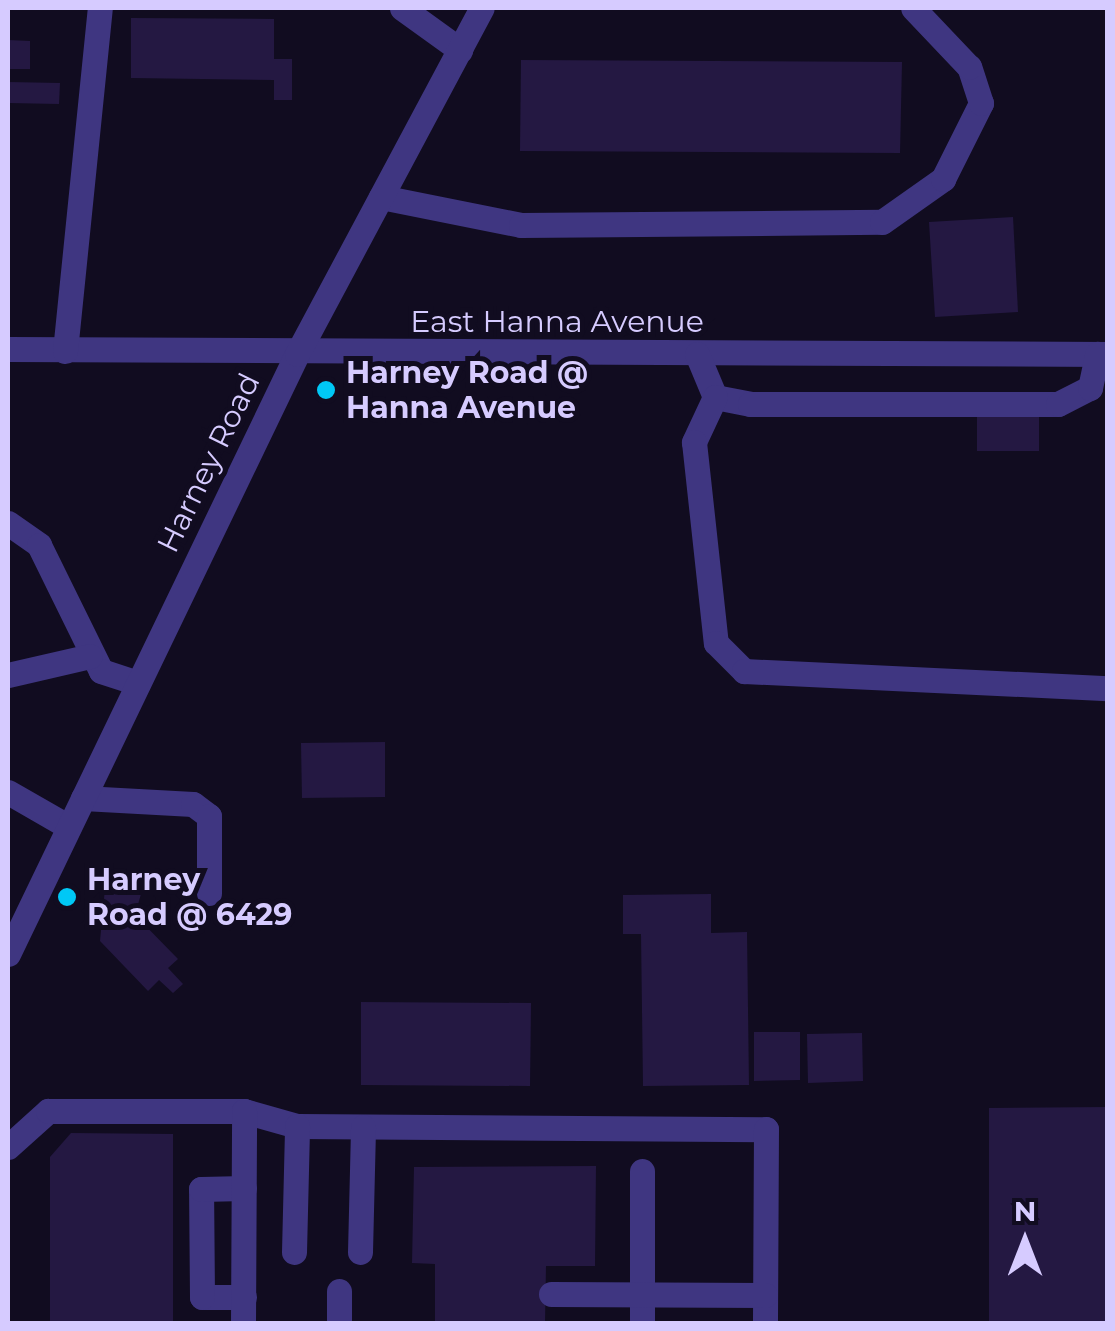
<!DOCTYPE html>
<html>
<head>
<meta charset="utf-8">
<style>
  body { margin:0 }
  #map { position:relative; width:1115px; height:1331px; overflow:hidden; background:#110c20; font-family:Montserrat,sans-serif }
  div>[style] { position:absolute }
  .building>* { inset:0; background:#241842 }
  .minor>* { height:25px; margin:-12.5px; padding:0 12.5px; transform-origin:12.5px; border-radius:12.5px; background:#3f3681 }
  .dots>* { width:28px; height:28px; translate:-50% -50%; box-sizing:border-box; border:5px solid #110c20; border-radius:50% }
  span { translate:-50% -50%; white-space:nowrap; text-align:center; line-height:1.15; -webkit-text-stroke:10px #110c20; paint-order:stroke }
  .street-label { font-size:30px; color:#d6cbff }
  .poi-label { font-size:30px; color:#d6cbff; font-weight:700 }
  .left { translate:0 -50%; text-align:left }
  .frame { position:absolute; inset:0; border:10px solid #d6cbff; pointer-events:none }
  .north { position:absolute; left:975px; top:1191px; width:100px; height:100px; -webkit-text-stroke:8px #110c20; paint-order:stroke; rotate:0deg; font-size:28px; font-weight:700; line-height:40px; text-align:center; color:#d6cbff }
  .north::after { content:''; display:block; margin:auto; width:35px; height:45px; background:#d6cbff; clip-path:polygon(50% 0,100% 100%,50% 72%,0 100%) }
</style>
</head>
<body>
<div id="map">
  <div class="building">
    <i style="clip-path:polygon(131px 18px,274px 19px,274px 59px,292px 59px,292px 100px,274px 100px,274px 80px,131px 78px)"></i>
    <i style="clip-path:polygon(8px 40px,30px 41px,30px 69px,8px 69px)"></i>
    <i style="clip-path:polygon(521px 60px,902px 62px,900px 153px,520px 151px)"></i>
    <i style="clip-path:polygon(8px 82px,60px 83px,59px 104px,8px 103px)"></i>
    <i style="clip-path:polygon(1013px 217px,1018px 312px,935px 317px,929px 222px)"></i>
    <i style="clip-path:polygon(977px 412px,1039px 412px,1039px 451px,977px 451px)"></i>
    <i style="clip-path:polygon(385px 742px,385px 797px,302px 798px,301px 743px)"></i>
    <i style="clip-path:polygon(128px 871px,128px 887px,143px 887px,135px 915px,178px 959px,168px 968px,183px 984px,173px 993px,159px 980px,148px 991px,100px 941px,105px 888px,114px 888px,114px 872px)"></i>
    <i style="clip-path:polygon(711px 894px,711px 933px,747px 932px,749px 1085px,643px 1086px,641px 934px,623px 934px,623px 895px)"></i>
    <i style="clip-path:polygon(361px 1002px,531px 1003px,530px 1086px,361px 1085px)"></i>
    <i style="clip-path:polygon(754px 1032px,800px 1032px,800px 1080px,754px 1081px)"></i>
    <i style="clip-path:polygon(862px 1033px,863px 1081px,808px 1083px,807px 1034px)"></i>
    <i style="clip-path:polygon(1108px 1107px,1108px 1324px,989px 1324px,989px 1108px)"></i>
    <i style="clip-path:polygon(71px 1133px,173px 1134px,173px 1324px,50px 1324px,50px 1157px)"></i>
    <i style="clip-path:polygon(596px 1166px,595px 1266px,546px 1266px,545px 1324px,435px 1324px,435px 1264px,412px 1263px,414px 1167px)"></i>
  </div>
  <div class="minor">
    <i style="left:402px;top:8px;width:72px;rotate:35.9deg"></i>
    <i style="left:381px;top:197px;width:143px;rotate:11.3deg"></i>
    <i style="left:521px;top:225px;width:361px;rotate:-0.5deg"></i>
    <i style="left:882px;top:222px;width:75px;rotate:-35.2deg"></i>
    <i style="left:943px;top:179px;width:85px;rotate:-63.4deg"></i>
    <i style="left:981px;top:103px;width:38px;rotate:-108deg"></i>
    <i style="left:969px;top:67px;width:81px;rotate:-133.5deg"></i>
    <i style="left:8px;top:349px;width:1100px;rotate:0.26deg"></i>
    <i style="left:65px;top:351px;width:345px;rotate:-84.2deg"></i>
    <i style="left:697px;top:354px;width:47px;rotate:67.3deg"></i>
    <i style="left:715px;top:397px;width:36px;rotate:11deg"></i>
    <i style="left:750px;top:404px;width:308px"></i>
    <i style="left:1058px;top:404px;width:36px;rotate:-27deg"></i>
    <i style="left:1090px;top:388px;width:35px;rotate:-78deg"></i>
    <i style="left:715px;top:397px;width:50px;rotate:115deg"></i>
    <i style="left:694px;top:442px;width:202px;rotate:83.8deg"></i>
    <i style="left:716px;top:643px;width:40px;rotate:45deg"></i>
    <i style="left:744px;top:671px;width:364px;rotate:2.7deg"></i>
    <i style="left:8px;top:523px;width:38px;rotate:35deg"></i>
    <i style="left:39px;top:545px;width:140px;rotate:63.8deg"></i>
    <i style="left:101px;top:671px;width:39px;rotate:18deg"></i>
    <i style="left:8px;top:675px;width:84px;rotate:-13deg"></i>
    <i style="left:8px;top:792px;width:70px;rotate:29.8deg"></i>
    <i style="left:83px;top:798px;width:110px;rotate:3.1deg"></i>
    <i style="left:193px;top:804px;width:20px;rotate:37deg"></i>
    <i style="left:209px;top:816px;width:77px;rotate:90deg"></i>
    <i style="left:8px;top:954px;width:666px;rotate:-64.28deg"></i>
    <i style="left:297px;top:354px;width:392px;rotate:-61.9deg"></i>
    <i style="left:8px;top:1147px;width:54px;rotate:-42deg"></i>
    <i style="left:48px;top:1111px;width:196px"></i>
    <i style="left:244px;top:1111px;width:55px;rotate:15.8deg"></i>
    <i style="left:297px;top:1126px;width:469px;rotate:0.4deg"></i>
    <i style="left:766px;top:1129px;width:195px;rotate:90.3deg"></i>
    <i style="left:642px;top:1171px;width:153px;rotate:90deg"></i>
    <i style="left:294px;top:1252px;width:126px;rotate:-88.6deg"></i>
    <i style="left:360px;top:1252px;width:125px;rotate:-88.6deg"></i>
    <i style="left:339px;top:1291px;width:33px;rotate:90deg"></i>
    <i style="left:551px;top:1294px;width:214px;rotate:0.3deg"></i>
    <i style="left:244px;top:1297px;width:42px;rotate:180deg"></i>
    <i style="left:202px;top:1297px;width:108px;rotate:-90.5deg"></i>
    <i style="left:201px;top:1189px;width:43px;rotate:-1.3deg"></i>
    <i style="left:243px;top:1324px;width:213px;rotate:-89.7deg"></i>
  </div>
  <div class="dots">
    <i style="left:326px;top:390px;background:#00c8f6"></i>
    <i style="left:67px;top:897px;background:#00c8f6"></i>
  </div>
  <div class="street-label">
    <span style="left:557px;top:322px">East Hanna Avenue</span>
    <span style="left:209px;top:463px;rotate:-64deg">Harney Road</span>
  </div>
  <div class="poi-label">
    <span class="left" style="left:346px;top:390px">Harney Road @<br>Hanna Avenue</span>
    <span class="left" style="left:87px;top:897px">Harney<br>Road @ 6429</span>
  </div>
  <div class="frame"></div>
  <div class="north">N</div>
</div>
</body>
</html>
